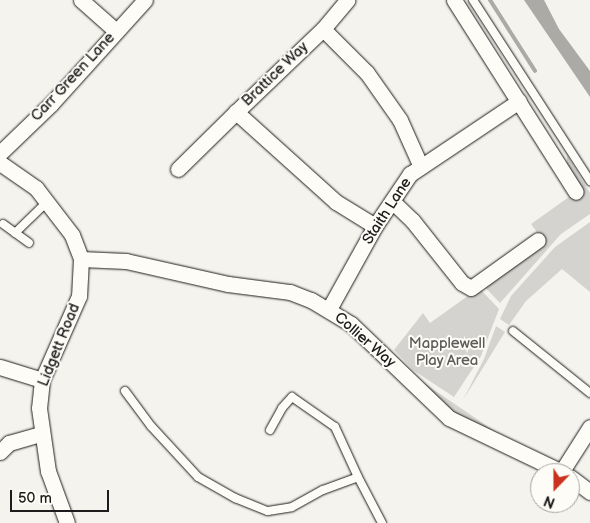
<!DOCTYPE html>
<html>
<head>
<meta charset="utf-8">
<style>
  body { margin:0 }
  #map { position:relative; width:590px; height:523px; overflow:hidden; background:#f4f3ee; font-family:"Balsamiq Sans",sans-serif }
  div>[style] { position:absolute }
  .green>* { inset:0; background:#d4d3cf }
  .water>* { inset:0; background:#abaaa6 }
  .stream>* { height:4px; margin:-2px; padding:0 2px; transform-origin:2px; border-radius:2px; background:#abaaa6 }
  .roads { filter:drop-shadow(0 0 1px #1c1c1c) drop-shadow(0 0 1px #1c1c1c) }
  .service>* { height:8px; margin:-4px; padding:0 4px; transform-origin:4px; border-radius:4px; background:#fdfcf7 }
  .minor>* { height:15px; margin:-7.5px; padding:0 7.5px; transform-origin:7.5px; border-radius:7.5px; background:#fdfcf7 }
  span { translate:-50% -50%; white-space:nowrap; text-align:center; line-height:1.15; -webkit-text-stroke:4px #fdfcf7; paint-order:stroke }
  .street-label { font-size:15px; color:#1c1c1c }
  .park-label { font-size:15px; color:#5c5c5b }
  .north { position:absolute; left:530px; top:463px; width:50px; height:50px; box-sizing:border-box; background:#fdfcf7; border:1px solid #a3a29f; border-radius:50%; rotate:202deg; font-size:14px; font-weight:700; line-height:20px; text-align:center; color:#1c1c1c }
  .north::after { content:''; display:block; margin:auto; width:18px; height:22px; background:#c8321e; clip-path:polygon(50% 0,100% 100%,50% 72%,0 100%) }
  .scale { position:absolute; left:10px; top:490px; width:99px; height:22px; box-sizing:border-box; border:2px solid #1c1c1c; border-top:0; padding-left:6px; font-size:15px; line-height:18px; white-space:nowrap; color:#1c1c1c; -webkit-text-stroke:4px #fdfcf7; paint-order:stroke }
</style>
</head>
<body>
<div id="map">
  <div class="green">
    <i style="clip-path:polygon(567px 155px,590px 193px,590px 214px,561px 234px,500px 303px,481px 283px,541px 238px,531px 224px,576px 192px,567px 175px)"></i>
    <i style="clip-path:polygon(590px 222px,590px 292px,562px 269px,526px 301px,509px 325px,500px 319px,511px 296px,555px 247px)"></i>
    <i style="clip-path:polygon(479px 288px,499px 309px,481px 356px,454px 397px,413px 370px,394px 350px,423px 313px,430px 323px)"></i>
    <i style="clip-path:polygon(496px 326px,505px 332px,463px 400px,484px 359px)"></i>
    <i style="clip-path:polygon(421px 381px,509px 441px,461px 419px)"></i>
  </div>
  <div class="water">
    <i style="clip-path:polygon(524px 0,544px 0,559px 29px,590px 71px,590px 97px)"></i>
  </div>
  <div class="stream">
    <i style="left:490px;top:0;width:84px;rotate:57.6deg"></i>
  </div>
  <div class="roads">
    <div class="service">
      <i style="left:473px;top:0;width:216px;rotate:57.1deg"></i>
      <i style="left:3px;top:224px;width:32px;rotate:36deg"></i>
      <i style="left:15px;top:233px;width:45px;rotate:-44.1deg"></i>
      <i style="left:513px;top:331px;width:99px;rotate:38.8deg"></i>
      <i style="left:125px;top:391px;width:44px;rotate:53.4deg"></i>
      <i style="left:151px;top:426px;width:69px;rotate:47.3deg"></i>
      <i style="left:198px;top:477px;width:43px;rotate:29.6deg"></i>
      <i style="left:235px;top:498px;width:35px;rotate:22deg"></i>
      <i style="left:268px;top:511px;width:24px;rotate:-9deg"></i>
      <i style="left:292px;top:507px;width:35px;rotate:-29deg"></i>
      <i style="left:323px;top:490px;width:37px;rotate:-20deg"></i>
      <i style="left:358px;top:477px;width:52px;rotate:62.4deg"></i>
      <i style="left:270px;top:430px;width:25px;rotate:-61deg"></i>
      <i style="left:282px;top:408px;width:15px;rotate:-48deg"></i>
      <i style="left:292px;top:397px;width:52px;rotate:34.9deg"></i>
      <i style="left:335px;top:427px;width:55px;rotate:65.3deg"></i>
    </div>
    <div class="minor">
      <i style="left:81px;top:0;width:47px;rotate:41.5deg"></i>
      <i style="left:454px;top:0;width:227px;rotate:57.6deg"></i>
      <i style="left:323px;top:29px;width:38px;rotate:-50deg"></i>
      <i style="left:0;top:153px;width:71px;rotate:-43.9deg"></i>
      <i style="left:51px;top:104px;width:140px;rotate:-47.9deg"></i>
      <i style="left:0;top:163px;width:44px;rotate:34.8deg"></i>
      <i style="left:36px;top:188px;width:59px;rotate:52.5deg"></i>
      <i style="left:72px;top:235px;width:26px;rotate:69deg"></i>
      <i style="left:81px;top:259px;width:37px;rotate:93deg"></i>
      <i style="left:79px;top:296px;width:92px;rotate:113.8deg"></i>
      <i style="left:42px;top:380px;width:28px;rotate:96deg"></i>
      <i style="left:39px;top:408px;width:64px;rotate:81.9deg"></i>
      <i style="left:48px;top:471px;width:55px;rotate:69.9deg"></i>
      <i style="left:178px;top:169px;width:81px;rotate:-44.5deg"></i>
      <i style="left:392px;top:201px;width:28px;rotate:44deg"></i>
      <i style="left:412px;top:220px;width:80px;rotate:51.6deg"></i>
      <i style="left:462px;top:283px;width:10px;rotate:29deg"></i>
      <i style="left:471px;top:288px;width:82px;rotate:-35.6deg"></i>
      <i style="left:375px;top:226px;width:46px;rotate:-148.4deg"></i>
      <i style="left:336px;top:202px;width:135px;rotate:-138deg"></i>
      <i style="left:236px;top:112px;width:120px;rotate:-43.7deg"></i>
      <i style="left:323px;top:29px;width:62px;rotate:45deg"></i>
      <i style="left:367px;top:73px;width:57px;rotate:54.9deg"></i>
      <i style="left:400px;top:120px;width:51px;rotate:65.9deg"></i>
      <i style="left:81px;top:259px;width:45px;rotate:2.5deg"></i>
      <i style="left:126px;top:261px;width:105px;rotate:12.7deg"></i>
      <i style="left:228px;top:284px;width:63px;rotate:7.4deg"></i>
      <i style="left:290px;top:292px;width:22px;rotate:21deg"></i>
      <i style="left:311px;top:300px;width:47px;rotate:31deg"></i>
      <i style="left:351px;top:324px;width:136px;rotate:43.8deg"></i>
      <i style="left:449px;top:418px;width:127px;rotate:25.6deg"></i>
      <i style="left:329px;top:309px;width:95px;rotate:-61deg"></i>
      <i style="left:375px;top:226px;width:63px;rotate:-56.1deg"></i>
      <i style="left:410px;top:174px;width:131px;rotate:-33.8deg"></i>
      <i style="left:0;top:367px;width:44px;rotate:17.2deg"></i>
      <i style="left:0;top:452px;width:13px;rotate:-45deg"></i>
      <i style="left:9px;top:443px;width:33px;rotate:-16deg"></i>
      <i style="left:562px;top:471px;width:52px;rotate:-57.5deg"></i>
      <i style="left:570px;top:477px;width:25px;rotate:37deg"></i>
    </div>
  </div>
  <div class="street-label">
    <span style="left:275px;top:74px;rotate:-44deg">Brattice Way</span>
    <span style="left:73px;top:77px;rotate:-47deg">Carr Green Lane</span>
    <span style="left:387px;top:211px;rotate:-57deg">Staith Lane</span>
    <span style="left:365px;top:340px;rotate:41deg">Collier Way</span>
    <span style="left:59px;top:345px;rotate:-68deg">Lidgett Road</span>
  </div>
  <div class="park-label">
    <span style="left:447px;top:352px">Mapplewell<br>Play Area</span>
  </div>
  <div class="north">N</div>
  <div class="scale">50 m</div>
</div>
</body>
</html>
